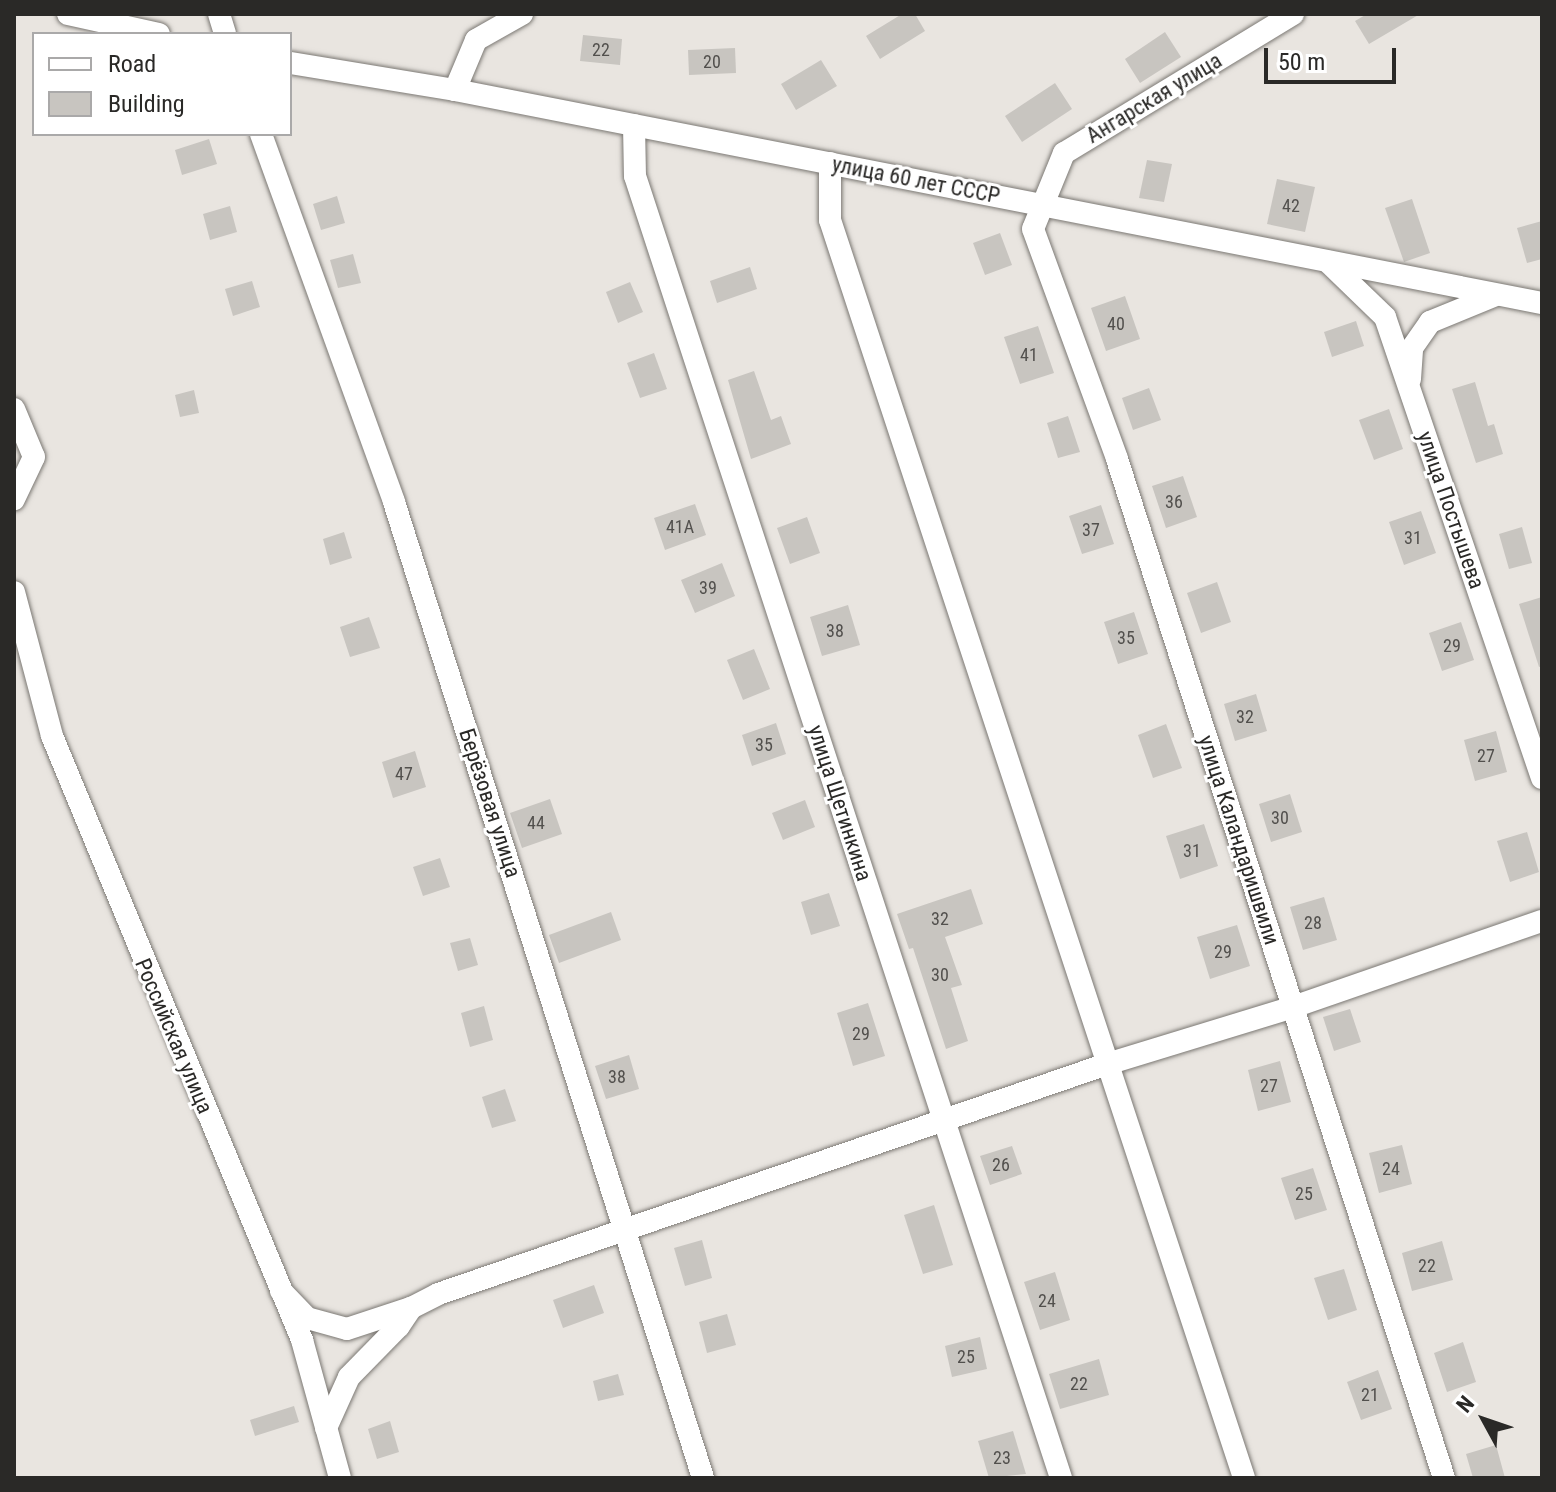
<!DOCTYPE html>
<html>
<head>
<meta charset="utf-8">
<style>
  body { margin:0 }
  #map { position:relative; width:1556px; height:1492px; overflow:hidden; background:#e9e5e0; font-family:"Roboto Condensed",sans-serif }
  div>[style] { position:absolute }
  .building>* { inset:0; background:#c8c5c0 }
  .roads { filter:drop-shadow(0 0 2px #7b7873) drop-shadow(0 0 2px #7b7873) }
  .minor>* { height:22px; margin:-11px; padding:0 11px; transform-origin:11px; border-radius:11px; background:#fff }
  span { translate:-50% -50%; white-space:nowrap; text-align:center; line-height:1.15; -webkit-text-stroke:6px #fff; paint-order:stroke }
  .number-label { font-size:18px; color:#52504d }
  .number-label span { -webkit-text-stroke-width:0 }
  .street-label { font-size:22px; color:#2a2927 }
  .frame { position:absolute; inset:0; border:16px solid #2a2927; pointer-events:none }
  .legend { position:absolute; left:32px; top:32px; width:260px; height:104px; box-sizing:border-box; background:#fff; border:2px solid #aaa9a9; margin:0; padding:10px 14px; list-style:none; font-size:24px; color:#2a2927 }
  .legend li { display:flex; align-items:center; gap:16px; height:40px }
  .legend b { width:40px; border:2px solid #aaa9a9 }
  .north { position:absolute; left:1444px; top:1380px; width:80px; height:80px; -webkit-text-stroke:6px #fff; paint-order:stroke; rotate:310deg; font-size:22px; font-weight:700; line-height:32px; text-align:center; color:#2a2927 }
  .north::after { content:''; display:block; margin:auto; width:28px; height:36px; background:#2a2927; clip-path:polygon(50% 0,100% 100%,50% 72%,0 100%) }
  .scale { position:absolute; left:1264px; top:48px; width:132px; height:36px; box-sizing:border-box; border:4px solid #2a2927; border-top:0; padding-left:10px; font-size:24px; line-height:28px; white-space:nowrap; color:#2a2927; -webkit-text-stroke:6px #fff; paint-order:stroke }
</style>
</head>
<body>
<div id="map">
  <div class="building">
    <i style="clip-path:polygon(902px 14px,915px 14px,925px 31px,880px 59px,866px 36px)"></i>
    <i style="clip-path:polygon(1367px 14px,1420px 14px,1369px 44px,1355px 21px)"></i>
    <i style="clip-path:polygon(1165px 32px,1181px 57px,1140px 83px,1125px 59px)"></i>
    <i style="clip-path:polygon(583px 35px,622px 39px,620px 65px,580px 61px)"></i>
    <i style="clip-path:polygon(735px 48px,736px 73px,689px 75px,688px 50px)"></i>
    <i style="clip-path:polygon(821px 60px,837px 86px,796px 110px,781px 84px)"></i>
    <i style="clip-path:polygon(1055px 83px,1072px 109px,1022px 142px,1005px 116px)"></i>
    <i style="clip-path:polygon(209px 139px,217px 164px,182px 175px,175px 150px)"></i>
    <i style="clip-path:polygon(1147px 160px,1172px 164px,1164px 202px,1139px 198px)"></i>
    <i style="clip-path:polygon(1277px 179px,1315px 187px,1305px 232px,1267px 224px)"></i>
    <i style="clip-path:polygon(337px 196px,345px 223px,321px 230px,313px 204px)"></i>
    <i style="clip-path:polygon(1412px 199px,1430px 253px,1404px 262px,1385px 208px)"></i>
    <i style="clip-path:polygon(230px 206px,237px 232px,210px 240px,203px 214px)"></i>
    <i style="clip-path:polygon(1542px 221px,1542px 259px,1527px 263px,1517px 228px)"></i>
    <i style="clip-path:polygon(1000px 233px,1012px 265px,985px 275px,973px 243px)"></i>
    <i style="clip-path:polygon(353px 254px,361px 283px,338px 288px,330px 260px)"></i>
    <i style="clip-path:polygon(750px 267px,757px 289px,717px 303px,710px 281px)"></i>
    <i style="clip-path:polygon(252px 281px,260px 307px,233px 316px,225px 289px)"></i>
    <i style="clip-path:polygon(630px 282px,643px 312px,618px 323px,606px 292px)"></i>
    <i style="clip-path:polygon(1125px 296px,1140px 339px,1106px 351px,1091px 308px)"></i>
    <i style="clip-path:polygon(1356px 321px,1364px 346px,1332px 357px,1324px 332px)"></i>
    <i style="clip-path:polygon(1038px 326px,1054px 373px,1020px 384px,1004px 337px)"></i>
    <i style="clip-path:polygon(654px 353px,667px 389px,640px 398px,627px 363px)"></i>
    <i style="clip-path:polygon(754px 371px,771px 420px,781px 416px,791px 444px,751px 459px,728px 380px)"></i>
    <i style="clip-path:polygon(1475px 382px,1488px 426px,1494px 424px,1503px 454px,1476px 463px,1452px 389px)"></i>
    <i style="clip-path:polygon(1149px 388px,1161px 420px,1133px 430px,1122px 398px)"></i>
    <i style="clip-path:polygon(194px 390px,199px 413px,180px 417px,175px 395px)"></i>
    <i style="clip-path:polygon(1389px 409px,1403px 449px,1374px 460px,1359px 420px)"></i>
    <i style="clip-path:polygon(1068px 416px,1080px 452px,1058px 458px,1047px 423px)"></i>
    <i style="clip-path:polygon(1183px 476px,1197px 517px,1166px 528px,1152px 486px)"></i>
    <i style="clip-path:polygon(695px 504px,706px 535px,665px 550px,654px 518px)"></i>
    <i style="clip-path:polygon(1101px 505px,1114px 544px,1082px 554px,1069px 516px)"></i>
    <i style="clip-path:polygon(1421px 511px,1436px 553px,1404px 565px,1389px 522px)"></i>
    <i style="clip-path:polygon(807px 517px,820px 553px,790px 564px,777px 528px)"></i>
    <i style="clip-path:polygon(1522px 527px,1532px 563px,1509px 569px,1499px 534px)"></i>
    <i style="clip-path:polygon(344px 532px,352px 558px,330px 565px,323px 539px)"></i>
    <i style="clip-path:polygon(722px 563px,735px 596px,695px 613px,681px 580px)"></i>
    <i style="clip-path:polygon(1217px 582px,1231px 622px,1201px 633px,1187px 593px)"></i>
    <i style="clip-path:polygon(1542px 597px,1542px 666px,1539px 667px,1519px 604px)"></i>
    <i style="clip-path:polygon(848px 605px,860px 645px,822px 656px,810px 617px)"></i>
    <i style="clip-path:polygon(1134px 612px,1148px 654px,1118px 664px,1104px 622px)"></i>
    <i style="clip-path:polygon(369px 617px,380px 648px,350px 657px,340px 627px)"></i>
    <i style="clip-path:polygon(1461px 622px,1474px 660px,1442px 671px,1429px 633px)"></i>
    <i style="clip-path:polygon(754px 649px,770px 689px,743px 700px,727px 660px)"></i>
    <i style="clip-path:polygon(1256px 694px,1267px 731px,1235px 741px,1224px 704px)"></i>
    <i style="clip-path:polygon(776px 723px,786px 754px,752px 766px,742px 735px)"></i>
    <i style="clip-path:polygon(1166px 724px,1182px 768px,1153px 778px,1138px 735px)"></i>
    <i style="clip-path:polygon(1496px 731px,1507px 772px,1475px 781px,1464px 740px)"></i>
    <i style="clip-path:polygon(415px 751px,426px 787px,393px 798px,382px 762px)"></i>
    <i style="clip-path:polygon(1290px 794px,1302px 832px,1271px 842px,1259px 804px)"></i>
    <i style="clip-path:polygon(550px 799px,562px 834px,522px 848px,510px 813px)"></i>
    <i style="clip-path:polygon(805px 800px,815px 827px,783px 840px,772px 813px)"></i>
    <i style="clip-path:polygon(1204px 824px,1218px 866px,1180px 879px,1166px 836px)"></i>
    <i style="clip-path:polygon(1527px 832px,1539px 872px,1510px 882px,1497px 841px)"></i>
    <i style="clip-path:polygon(440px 858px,450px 887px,423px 896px,413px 867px)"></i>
    <i style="clip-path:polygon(971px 889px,983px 924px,945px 937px,962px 985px,951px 988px,968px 1041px,946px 1049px,913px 948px,909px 949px,897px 914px)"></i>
    <i style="clip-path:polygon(829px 893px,840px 926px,811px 935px,801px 902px)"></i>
    <i style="clip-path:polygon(1324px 897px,1337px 940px,1303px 950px,1290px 907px)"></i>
    <i style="clip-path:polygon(611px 912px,621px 940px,559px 963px,549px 935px)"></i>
    <i style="clip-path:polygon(1237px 925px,1250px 966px,1210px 979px,1197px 937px)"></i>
    <i style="clip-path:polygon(470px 938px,478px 965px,458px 971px,450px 943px)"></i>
    <i style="clip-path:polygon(868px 1003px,885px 1056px,853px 1066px,837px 1013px)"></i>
    <i style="clip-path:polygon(484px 1006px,493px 1040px,470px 1047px,461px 1013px)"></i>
    <i style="clip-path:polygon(1350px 1009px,1361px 1042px,1334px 1051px,1323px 1017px)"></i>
    <i style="clip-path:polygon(629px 1055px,639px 1089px,606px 1099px,595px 1066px)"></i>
    <i style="clip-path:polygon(1280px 1061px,1291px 1102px,1258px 1111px,1248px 1070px)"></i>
    <i style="clip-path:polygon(505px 1089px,516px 1121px,492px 1128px,482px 1097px)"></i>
    <i style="clip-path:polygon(1402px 1145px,1412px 1184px,1379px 1193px,1369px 1153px)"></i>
    <i style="clip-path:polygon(1012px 1146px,1022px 1174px,990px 1185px,980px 1156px)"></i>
    <i style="clip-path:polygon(1313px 1168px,1327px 1210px,1295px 1220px,1281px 1178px)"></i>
    <i style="clip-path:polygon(934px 1205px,953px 1265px,923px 1274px,904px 1215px)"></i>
    <i style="clip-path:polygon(702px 1240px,712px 1278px,685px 1286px,674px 1248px)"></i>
    <i style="clip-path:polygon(1442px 1241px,1453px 1280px,1412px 1291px,1402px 1253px)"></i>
    <i style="clip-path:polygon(1344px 1269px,1357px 1310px,1328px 1320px,1314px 1278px)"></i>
    <i style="clip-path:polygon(1055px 1272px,1070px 1320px,1040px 1330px,1024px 1282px)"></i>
    <i style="clip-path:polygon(594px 1285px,604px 1313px,563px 1328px,553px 1300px)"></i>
    <i style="clip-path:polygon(727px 1314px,736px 1345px,707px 1353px,699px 1322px)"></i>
    <i style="clip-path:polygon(980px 1337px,987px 1369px,952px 1377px,945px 1346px)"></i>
    <i style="clip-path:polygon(1463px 1342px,1476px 1382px,1447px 1392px,1434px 1353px)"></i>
    <i style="clip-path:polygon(1099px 1359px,1109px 1395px,1060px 1409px,1049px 1374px)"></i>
    <i style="clip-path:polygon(1378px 1370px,1392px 1409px,1361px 1420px,1347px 1382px)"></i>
    <i style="clip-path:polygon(618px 1374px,624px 1395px,598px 1401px,593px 1381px)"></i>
    <i style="clip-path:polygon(294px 1406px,299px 1422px,255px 1436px,250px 1420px)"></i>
    <i style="clip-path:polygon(390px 1421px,399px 1452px,377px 1459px,368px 1429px)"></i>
    <i style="clip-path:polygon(1013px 1431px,1026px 1474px,989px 1478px,978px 1441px)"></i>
    <i style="clip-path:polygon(1496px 1445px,1505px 1478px,1473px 1478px,1466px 1454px)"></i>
  </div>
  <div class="roads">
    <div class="minor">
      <i style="left:68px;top:14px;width:93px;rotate:12.4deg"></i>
      <i style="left:219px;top:14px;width:21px;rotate:73deg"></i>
      <i style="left:1293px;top:14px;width:268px;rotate:148.7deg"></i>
      <i style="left:1064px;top:153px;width:82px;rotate:112.2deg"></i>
      <i style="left:1033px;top:229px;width:245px;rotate:69.9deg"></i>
      <i style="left:1117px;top:459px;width:1070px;rotate:72.21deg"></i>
      <i style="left:290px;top:63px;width:167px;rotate:9.3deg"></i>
      <i style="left:455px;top:90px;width:1108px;rotate:11.09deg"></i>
      <i style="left:455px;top:90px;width:54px;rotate:-67.2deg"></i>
      <i style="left:476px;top:40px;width:53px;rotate:-29.5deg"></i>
      <i style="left:634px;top:125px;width:51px;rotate:88.9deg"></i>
      <i style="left:635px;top:176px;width:1370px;rotate:71.88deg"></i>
      <i style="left:261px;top:134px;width:391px;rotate:70.1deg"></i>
      <i style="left:394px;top:502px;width:1024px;rotate:72.43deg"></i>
      <i style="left:830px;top:163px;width:57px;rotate:90deg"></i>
      <i style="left:830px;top:220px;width:1324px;rotate:71.78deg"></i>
      <i style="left:1328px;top:262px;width:79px;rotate:44deg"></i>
      <i style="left:1385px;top:317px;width:487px;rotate:71.2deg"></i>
      <i style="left:1410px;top:379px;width:31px;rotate:-86deg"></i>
      <i style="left:1412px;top:348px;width:32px;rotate:-55deg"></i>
      <i style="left:1430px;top:322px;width:71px;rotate:-22.2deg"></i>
      <i style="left:14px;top:409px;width:52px;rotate:67.4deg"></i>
      <i style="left:34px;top:457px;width:47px;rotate:115.5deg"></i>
      <i style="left:14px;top:592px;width:149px;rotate:75.2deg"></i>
      <i style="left:52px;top:736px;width:654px;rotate:67.51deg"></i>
      <i style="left:302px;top:1340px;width:143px;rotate:74.6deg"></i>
      <i style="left:281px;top:1291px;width:37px;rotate:46deg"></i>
      <i style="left:307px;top:1318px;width:41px;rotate:15.4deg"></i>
      <i style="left:347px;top:1329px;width:67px;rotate:-18.2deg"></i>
      <i style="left:411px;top:1308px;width:30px;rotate:-27deg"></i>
      <i style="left:438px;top:1294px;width:707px;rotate:-18.97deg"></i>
      <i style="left:1107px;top:1064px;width:195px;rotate:-17deg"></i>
      <i style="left:1293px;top:1007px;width:263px;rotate:-19.1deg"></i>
      <i style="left:326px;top:1428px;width:56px;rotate:-65.7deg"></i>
      <i style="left:349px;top:1377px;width:71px;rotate:-45.6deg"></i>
      <i style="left:399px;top:1326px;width:22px;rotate:-56deg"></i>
    </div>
  </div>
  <div class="number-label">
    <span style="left:601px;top:50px">22</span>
    <span style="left:712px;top:62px">20</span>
    <span style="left:1291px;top:206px">42</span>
    <span style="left:1116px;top:324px">40</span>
    <span style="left:1029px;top:355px">41</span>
    <span style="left:1174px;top:502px">36</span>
    <span style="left:680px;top:527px">41А</span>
    <span style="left:1091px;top:530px">37</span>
    <span style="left:1413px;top:538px">31</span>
    <span style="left:708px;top:588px">39</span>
    <span style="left:835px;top:631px">38</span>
    <span style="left:1126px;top:638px">35</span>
    <span style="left:1452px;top:646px">29</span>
    <span style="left:1245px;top:717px">32</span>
    <span style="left:764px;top:745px">35</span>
    <span style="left:1486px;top:756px">27</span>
    <span style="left:404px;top:774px">47</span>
    <span style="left:1280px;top:818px">30</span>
    <span style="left:536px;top:823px">44</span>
    <span style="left:1192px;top:851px">31</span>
    <span style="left:940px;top:919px">32</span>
    <span style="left:1313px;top:923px">28</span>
    <span style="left:1223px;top:952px">29</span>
    <span style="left:940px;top:975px">30</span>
    <span style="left:861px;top:1034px">29</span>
    <span style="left:617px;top:1077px">38</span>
    <span style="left:1269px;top:1086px">27</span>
    <span style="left:1001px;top:1165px">26</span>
    <span style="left:1391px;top:1169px">24</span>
    <span style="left:1304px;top:1194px">25</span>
    <span style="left:1427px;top:1266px">22</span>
    <span style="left:1047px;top:1301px">24</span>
    <span style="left:966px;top:1357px">25</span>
    <span style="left:1079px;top:1384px">22</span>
    <span style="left:1370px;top:1395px">21</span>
    <span style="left:1002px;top:1458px">23</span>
  </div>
  <div class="street-label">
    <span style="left:1154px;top:98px;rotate:-31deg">Ангарская улица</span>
    <span style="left:916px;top:180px;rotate:11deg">улица 60 лет СССР</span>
    <span style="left:1451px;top:510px;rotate:71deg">улица Постышева</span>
    <span style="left:490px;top:803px;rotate:72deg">Берёзовая улица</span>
    <span style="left:840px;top:803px;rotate:72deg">улица Щетинкина</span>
    <span style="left:1239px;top:840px;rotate:72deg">улица Каландаришвили</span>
    <span style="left:174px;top:1036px;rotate:67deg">Российская улица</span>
  </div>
  <div class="frame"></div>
  <ul class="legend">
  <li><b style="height:10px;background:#fff"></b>Road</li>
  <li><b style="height:22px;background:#c8c5c0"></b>Building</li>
  </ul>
  <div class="north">N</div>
  <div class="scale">50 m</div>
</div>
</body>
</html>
